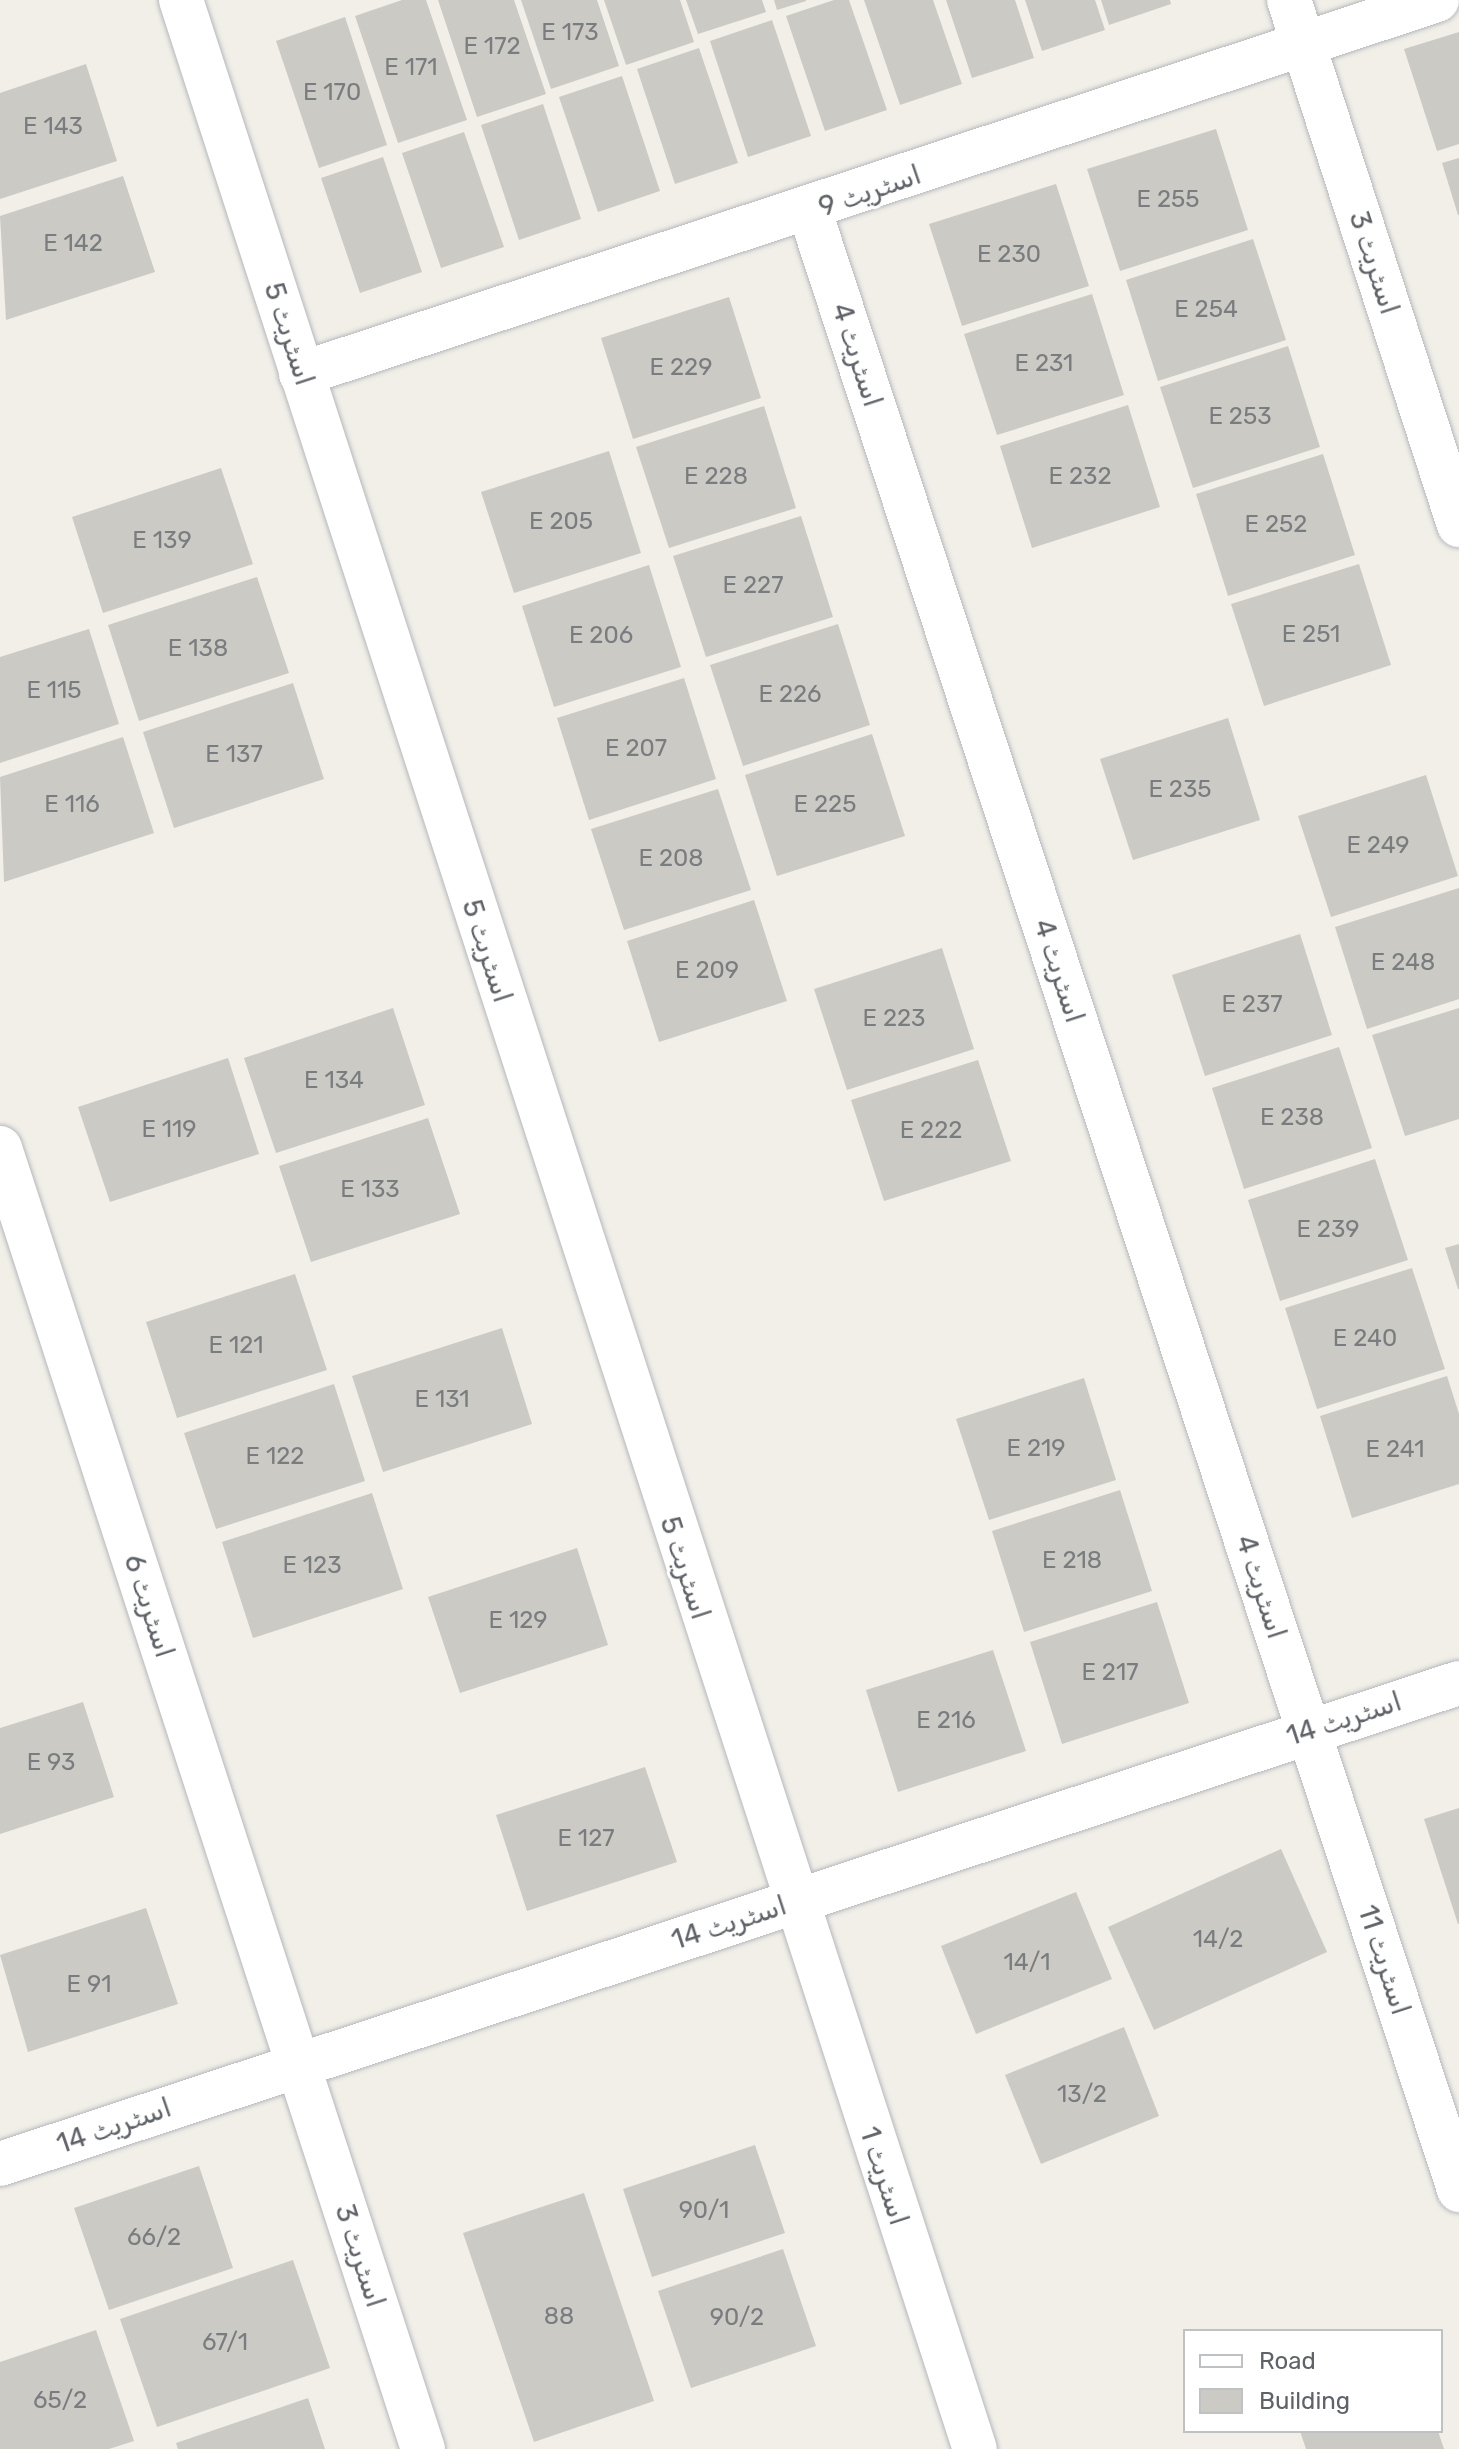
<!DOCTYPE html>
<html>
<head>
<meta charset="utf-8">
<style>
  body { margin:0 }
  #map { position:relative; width:1459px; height:2449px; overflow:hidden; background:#f1efe8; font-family:Rubik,"Noto Naskh Arabic",sans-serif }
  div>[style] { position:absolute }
  .building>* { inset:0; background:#cccac5 }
  .roads { filter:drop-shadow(0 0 2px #b5b8bc) drop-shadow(0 0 2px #b5b8bc) }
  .street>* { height:44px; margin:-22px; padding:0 22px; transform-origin:22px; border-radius:22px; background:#fff }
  span { translate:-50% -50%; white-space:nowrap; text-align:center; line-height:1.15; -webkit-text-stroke:6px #fff; paint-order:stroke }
  .number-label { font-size:24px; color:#7a7d7f }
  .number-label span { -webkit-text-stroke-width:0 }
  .street-label { font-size:28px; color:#5f6368 }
  .legend { position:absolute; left:1183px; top:2329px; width:260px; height:104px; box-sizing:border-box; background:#fff; border:2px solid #bfc1c3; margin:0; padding:10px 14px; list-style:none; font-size:24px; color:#5f6368 }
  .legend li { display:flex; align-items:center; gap:16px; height:40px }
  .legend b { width:40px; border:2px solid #bfc1c3 }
</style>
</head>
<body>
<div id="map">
  <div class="building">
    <i style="clip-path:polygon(402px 0,426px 0,467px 120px,398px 143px,355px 16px)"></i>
    <i style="clip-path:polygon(438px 0,514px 0,546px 94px,477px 117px)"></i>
    <i style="clip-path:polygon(521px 0,597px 0,619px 66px,551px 89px)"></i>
    <i style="clip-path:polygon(604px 0,680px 0,694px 42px,626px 65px)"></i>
    <i style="clip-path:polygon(686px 0,762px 0,766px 12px,698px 34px)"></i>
    <i style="clip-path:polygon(774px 0,806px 0,806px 1px,777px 10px)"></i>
    <i style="clip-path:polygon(834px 0,849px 0,887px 110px,825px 131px,786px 16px)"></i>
    <i style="clip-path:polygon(864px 0,933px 0,962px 84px,900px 105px)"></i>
    <i style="clip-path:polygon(946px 0,1015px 0,1034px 58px,972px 78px)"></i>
    <i style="clip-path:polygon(1025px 0,1095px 0,1105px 30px,1042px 51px)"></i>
    <i style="clip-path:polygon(1101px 0,1170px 0,1171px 4px,1109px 25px)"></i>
    <i style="clip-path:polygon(345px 17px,387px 145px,319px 168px,276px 41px)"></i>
    <i style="clip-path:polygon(772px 20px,811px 136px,748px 157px,710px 41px)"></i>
    <i style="clip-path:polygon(1459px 32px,1459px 144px,1437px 151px,1404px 49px)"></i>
    <i style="clip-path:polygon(699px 48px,738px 163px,675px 184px,637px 69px)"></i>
    <i style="clip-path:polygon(86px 64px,117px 161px,0 199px,0 93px)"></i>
    <i style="clip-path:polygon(622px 76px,660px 191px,598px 212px,559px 97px)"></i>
    <i style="clip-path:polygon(543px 104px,581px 219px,519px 240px,481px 125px)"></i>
    <i style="clip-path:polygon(1216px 129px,1248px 230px,1120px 271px,1087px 169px)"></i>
    <i style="clip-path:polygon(464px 132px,504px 247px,441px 268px,402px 153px)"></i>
    <i style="clip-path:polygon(383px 157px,422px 272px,360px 293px,321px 178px)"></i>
    <i style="clip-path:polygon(1459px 158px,1459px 215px,1458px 215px,1442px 163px)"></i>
    <i style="clip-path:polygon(123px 176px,155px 272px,6px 320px,0 216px)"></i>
    <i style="clip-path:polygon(1056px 184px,1089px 286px,962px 326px,929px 224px)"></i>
    <i style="clip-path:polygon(1253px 239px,1286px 340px,1158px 381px,1126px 280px)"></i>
    <i style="clip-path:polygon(1092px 294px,1124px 395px,997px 435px,964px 334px)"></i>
    <i style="clip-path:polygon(729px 297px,761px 398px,633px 439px,601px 338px)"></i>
    <i style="clip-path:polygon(1288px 346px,1320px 447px,1193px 488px,1160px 387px)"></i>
    <i style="clip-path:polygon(1128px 405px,1160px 507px,1032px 548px,1000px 446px)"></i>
    <i style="clip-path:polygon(764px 406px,796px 508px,669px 548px,636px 447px)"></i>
    <i style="clip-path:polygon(609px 451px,641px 553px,514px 593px,481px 492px)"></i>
    <i style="clip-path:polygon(1323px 454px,1355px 555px,1228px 596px,1196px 494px)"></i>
    <i style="clip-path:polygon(221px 468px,253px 564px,103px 613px,72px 517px)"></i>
    <i style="clip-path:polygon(801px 516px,833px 617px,706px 657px,673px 556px)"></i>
    <i style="clip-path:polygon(1359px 564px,1391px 665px,1264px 706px,1231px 604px)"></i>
    <i style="clip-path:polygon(649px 565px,681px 667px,554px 707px,522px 606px)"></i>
    <i style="clip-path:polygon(257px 577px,289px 673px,139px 721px,108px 625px)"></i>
    <i style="clip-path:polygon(838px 624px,870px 725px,743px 766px,710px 665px)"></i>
    <i style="clip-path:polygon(89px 629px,119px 724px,0 763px,0 657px)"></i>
    <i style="clip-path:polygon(684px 678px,716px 779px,589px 820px,557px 718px)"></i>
    <i style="clip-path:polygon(293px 683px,324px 779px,174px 828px,143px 732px)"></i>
    <i style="clip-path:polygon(1228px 718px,1260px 820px,1133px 860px,1100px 759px)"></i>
    <i style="clip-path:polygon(872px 734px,905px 836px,777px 876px,745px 775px)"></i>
    <i style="clip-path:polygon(123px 737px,154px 833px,4px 882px,0 777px)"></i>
    <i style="clip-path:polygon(1426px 775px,1458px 876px,1331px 917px,1298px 816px)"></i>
    <i style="clip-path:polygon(718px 789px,751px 890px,624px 930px,591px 829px)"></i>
    <i style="clip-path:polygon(1459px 888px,1459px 999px,1367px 1029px,1335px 927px)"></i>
    <i style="clip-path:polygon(754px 900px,787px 1001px,659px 1042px,627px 941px)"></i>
    <i style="clip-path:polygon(1300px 934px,1332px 1035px,1205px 1076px,1172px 975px)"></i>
    <i style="clip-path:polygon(942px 948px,974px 1049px,847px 1090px,814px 989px)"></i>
    <i style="clip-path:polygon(393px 1008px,425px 1105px,276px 1153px,244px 1058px)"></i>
    <i style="clip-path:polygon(1459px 1008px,1459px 1119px,1405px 1136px,1372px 1035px)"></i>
    <i style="clip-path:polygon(1339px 1047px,1372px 1148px,1244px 1189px,1212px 1088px)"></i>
    <i style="clip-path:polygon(228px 1058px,259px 1154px,110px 1202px,78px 1107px)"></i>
    <i style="clip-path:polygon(978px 1060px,1011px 1161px,884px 1201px,851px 1100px)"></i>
    <i style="clip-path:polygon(428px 1118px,460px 1214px,311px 1262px,279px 1166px)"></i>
    <i style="clip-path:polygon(1375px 1159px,1408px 1260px,1280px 1301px,1248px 1200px)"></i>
    <i style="clip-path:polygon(1459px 1244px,1459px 1289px,1458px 1289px,1445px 1248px)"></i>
    <i style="clip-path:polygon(1412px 1268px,1445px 1369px,1317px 1409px,1285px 1308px)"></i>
    <i style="clip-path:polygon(295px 1274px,327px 1370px,177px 1418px,146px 1322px)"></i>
    <i style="clip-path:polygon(502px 1328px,532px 1424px,383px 1472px,352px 1376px)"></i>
    <i style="clip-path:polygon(1447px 1376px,1459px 1414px,1459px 1484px,1352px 1518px,1320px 1416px)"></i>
    <i style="clip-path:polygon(1084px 1378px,1116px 1480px,989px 1520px,956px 1419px)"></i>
    <i style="clip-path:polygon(334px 1384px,365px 1481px,216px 1529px,184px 1433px)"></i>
    <i style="clip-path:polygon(1120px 1490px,1152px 1591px,1024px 1632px,992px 1531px)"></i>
    <i style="clip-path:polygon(372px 1493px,403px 1589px,253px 1638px,222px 1542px)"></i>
    <i style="clip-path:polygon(577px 1548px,608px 1645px,460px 1693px,428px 1597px)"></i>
    <i style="clip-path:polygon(1157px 1602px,1189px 1703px,1062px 1744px,1030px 1642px)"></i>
    <i style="clip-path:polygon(993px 1650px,1026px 1751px,898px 1792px,866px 1690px)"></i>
    <i style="clip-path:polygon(83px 1702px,114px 1797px,0 1834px,0 1728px)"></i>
    <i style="clip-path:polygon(645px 1767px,677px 1862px,527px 1911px,496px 1815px)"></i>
    <i style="clip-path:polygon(1459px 1808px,1459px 1924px,1458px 1924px,1424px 1819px)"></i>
    <i style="clip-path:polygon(1281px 1849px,1327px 1952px,1154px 2030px,1108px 1927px)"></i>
    <i style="clip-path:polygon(1076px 1892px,1112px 1979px,976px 2034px,941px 1946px)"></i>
    <i style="clip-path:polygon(146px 1908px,178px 2004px,28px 2052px,0 1955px)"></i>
    <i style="clip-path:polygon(1124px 2027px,1159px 2116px,1041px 2164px,1005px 2075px)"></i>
    <i style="clip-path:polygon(755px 2145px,785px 2233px,652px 2277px,623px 2189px)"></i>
    <i style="clip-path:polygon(199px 2166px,233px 2268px,109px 2310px,74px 2208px)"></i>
    <i style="clip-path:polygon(584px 2193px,654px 2401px,534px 2442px,463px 2233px)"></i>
    <i style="clip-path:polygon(783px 2249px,816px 2346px,691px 2388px,658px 2291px)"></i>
    <i style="clip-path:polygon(293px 2260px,330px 2368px,157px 2427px,120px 2319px)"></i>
    <i style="clip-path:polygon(96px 2330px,134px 2441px,109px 2449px,0 2449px,0 2362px)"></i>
    <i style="clip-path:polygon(308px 2398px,325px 2449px,178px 2449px,176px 2443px)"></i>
    <i style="clip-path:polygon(1300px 2431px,1438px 2431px,1444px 2449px,1306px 2449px)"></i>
  </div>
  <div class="roads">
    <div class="street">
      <i style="left:181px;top:0;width:2574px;rotate:72.04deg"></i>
      <i style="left:1289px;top:0;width:552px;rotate:72.06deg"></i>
      <i style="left:810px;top:212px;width:2082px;rotate:71.83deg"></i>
      <i style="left:301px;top:374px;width:1196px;rotate:-18.22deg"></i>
      <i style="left:0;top:1148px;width:1368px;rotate:71.99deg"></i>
      <i style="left:0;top:2164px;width:1536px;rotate:-18.25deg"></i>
    </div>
  </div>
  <div class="number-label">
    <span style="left:570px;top:33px">E 173</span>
    <span style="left:492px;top:47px">E 172</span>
    <span style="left:411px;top:68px">E 171</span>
    <span style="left:332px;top:93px">E 170</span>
    <span style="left:53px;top:127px">E 143</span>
    <span style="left:1168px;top:200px">E 255</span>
    <span style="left:73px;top:244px">E 142</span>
    <span style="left:1009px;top:255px">E 230</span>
    <span style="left:1206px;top:310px">E 254</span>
    <span style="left:1044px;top:364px">E 231</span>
    <span style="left:681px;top:368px">E 229</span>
    <span style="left:1240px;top:417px">E 253</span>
    <span style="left:716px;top:477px">E 228</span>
    <span style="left:1080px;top:477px">E 232</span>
    <span style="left:561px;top:522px">E 205</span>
    <span style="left:1276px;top:525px">E 252</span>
    <span style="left:162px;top:541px">E 139</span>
    <span style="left:753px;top:586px">E 227</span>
    <span style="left:1311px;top:635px">E 251</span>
    <span style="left:601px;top:636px">E 206</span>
    <span style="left:198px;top:649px">E 138</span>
    <span style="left:54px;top:691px">E 115</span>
    <span style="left:790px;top:695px">E 226</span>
    <span style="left:636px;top:749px">E 207</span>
    <span style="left:234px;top:755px">E 137</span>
    <span style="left:1180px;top:790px">E 235</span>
    <span style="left:72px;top:805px">E 116</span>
    <span style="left:825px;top:805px">E 225</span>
    <span style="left:1378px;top:846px">E 249</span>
    <span style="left:671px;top:859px">E 208</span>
    <span style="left:1403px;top:963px">E 248</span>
    <span style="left:707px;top:971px">E 209</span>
    <span style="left:1252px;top:1005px">E 237</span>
    <span style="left:894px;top:1019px">E 223</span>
    <span style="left:334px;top:1081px">E 134</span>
    <span style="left:1292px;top:1118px">E 238</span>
    <span style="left:169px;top:1130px">E 119</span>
    <span style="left:931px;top:1131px">E 222</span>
    <span style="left:370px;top:1190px">E 133</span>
    <span style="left:1328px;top:1230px">E 239</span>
    <span style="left:1365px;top:1339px">E 240</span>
    <span style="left:236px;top:1346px">E 121</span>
    <span style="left:442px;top:1400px">E 131</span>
    <span style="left:1036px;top:1449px">E 219</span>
    <span style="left:1395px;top:1450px">E 241</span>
    <span style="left:275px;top:1457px">E 122</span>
    <span style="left:1072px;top:1561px">E 218</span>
    <span style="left:312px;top:1566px">E 123</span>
    <span style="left:518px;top:1621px">E 129</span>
    <span style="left:1110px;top:1673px">E 217</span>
    <span style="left:946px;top:1721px">E 216</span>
    <span style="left:51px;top:1763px">E 93</span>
    <span style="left:586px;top:1839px">E 127</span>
    <span style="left:1218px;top:1940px">14/2</span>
    <span style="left:1027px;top:1963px">14/1</span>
    <span style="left:89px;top:1985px">E 91</span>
    <span style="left:1082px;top:2095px">13/2</span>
    <span style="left:704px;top:2211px">90/1</span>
    <span style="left:154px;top:2238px">66/2</span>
    <span style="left:559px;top:2317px">88</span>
    <span style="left:737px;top:2318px">90/2</span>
    <span style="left:225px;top:2343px">67/1</span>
    <span style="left:60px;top:2401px">65/2</span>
  </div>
  <div class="street-label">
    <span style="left:870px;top:191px;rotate:-19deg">اسٹریٹ 9</span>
    <span style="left:1374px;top:263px;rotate:72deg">اسٹریٹ 3</span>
    <span style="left:289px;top:334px;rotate:72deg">اسٹریٹ 5</span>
    <span style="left:857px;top:355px;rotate:72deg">اسٹریٹ 4</span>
    <span style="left:487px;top:951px;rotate:72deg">اسٹریٹ 5</span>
    <span style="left:1059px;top:971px;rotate:72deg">اسٹریٹ 4</span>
    <span style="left:685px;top:1568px;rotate:72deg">اسٹریٹ 5</span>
    <span style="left:1261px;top:1587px;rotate:72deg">اسٹریٹ 4</span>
    <span style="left:149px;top:1606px;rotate:72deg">اسٹریٹ 6</span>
    <span style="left:1344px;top:1719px;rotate:-18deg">اسٹریٹ 14</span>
    <span style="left:729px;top:1923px;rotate:-18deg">اسٹریٹ 14</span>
    <span style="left:1384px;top:1960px;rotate:72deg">اسٹریٹ 11</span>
    <span style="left:114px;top:2126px;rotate:-19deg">اسٹریٹ 14</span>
    <span style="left:884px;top:2176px;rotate:72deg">اسٹریٹ 1</span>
    <span style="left:360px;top:2256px;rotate:72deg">اسٹریٹ 3</span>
  </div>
  <ul class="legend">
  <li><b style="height:10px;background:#fff"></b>Road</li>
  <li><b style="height:22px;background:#cccac5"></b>Building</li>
  </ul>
</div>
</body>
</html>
